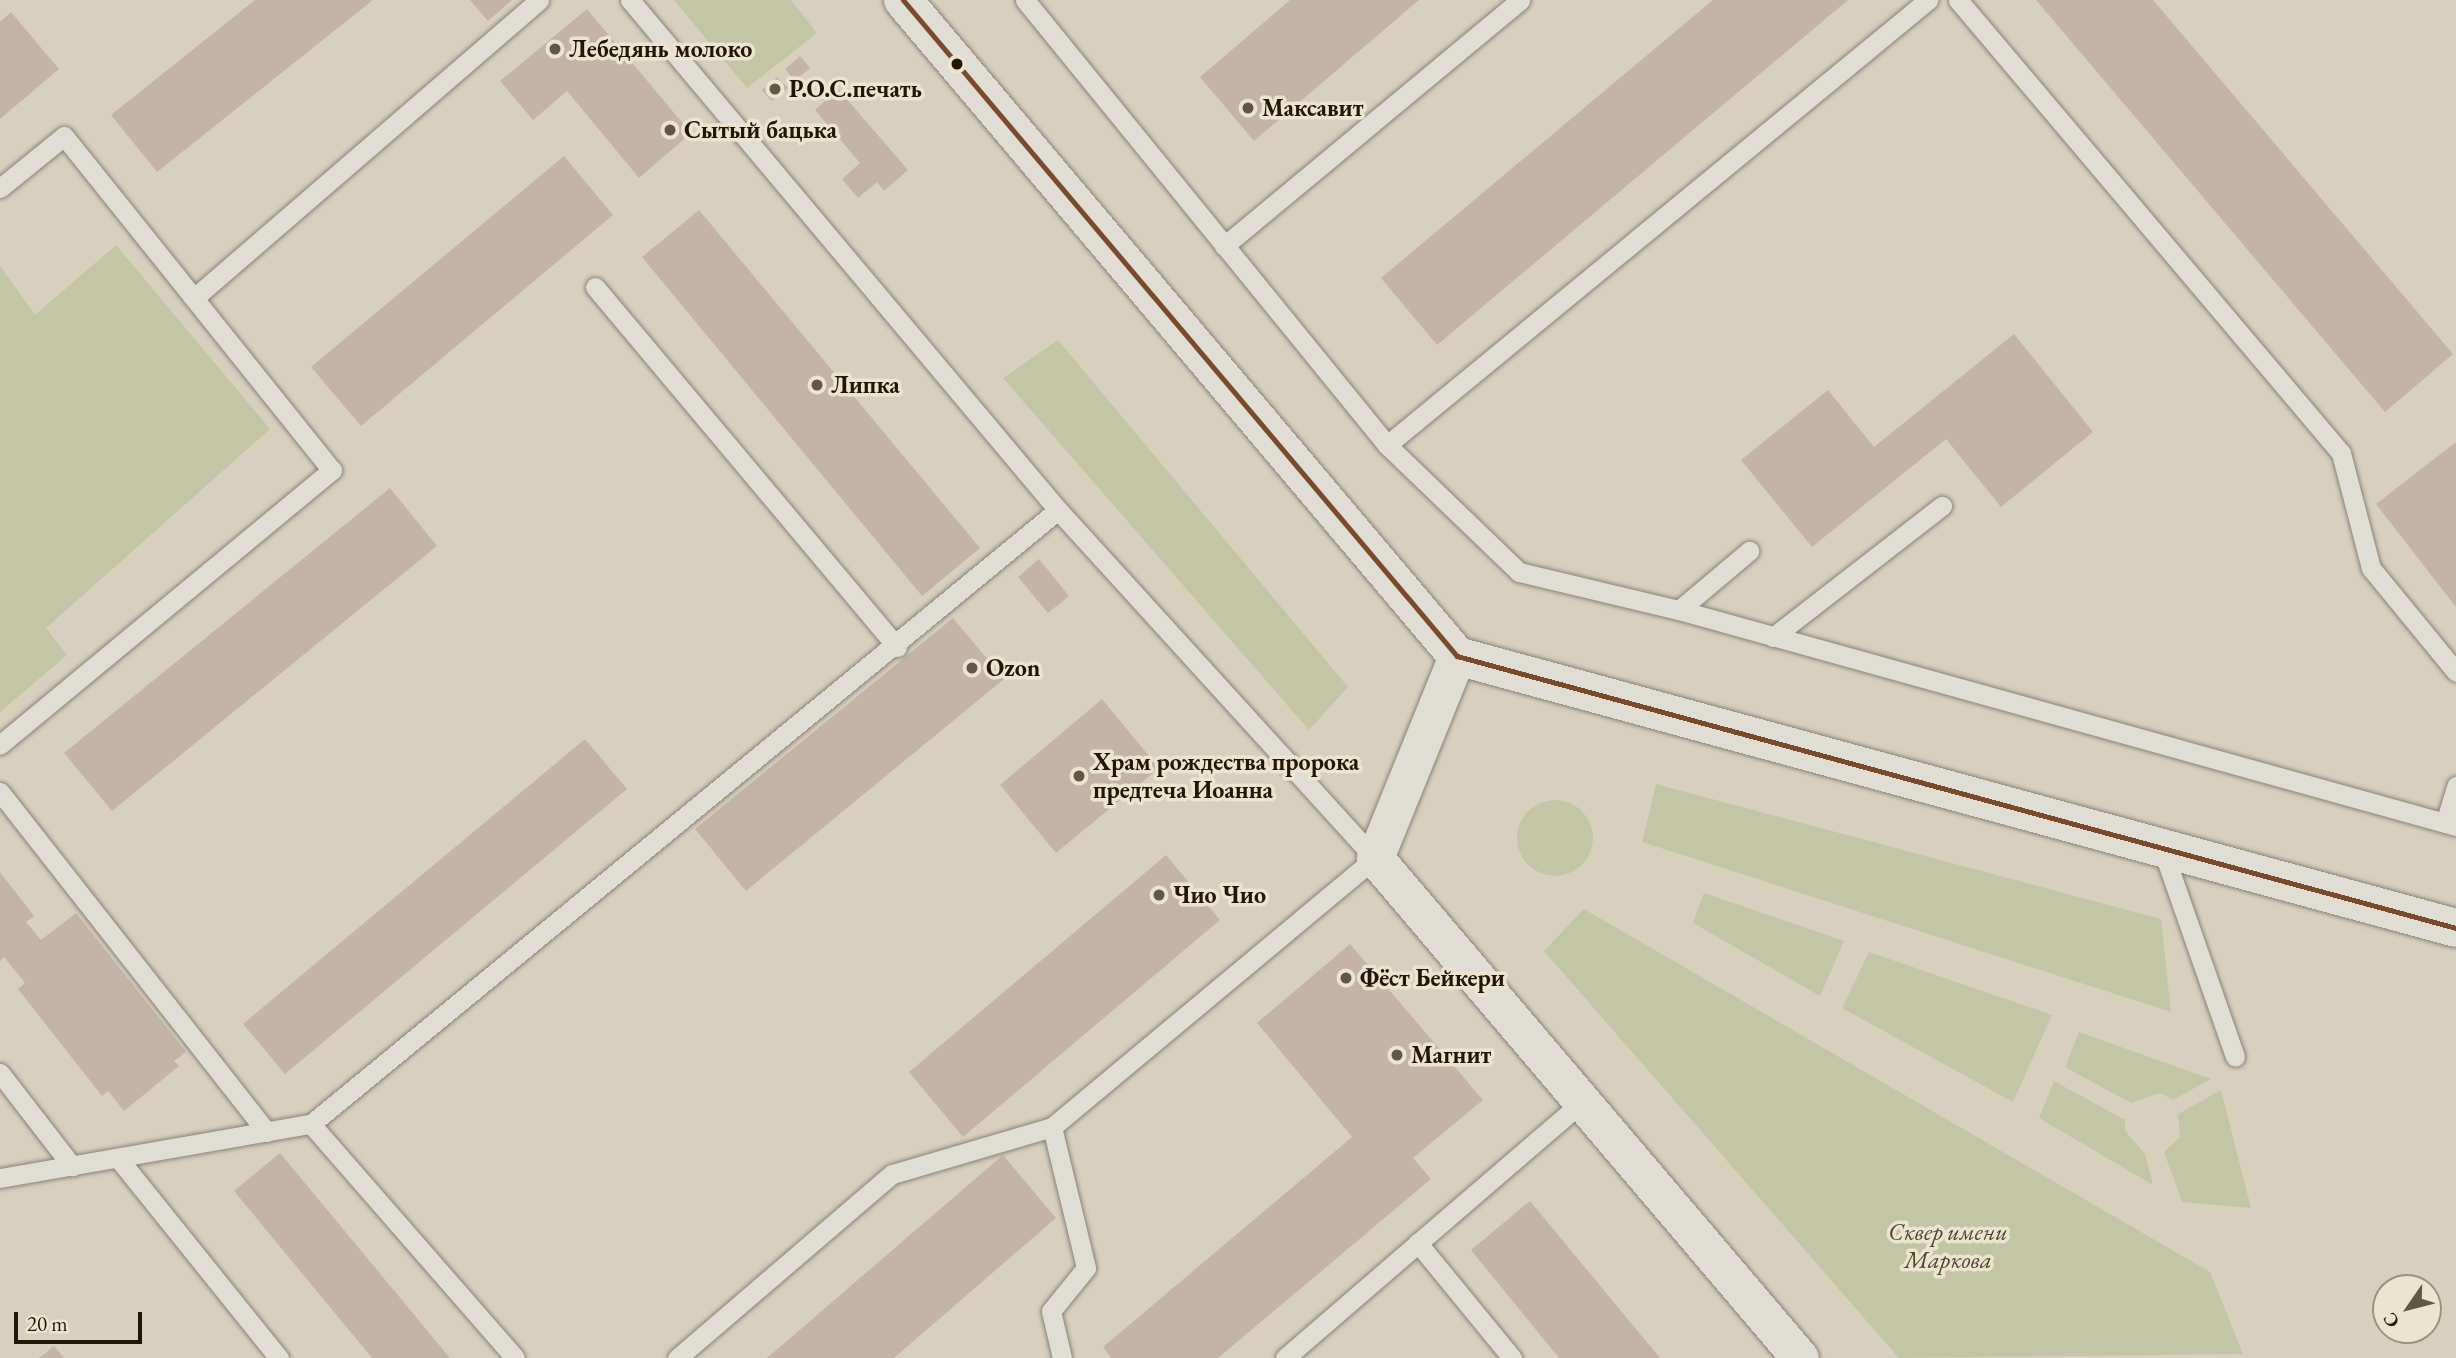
<!DOCTYPE html>
<html>
<head>
<meta charset="utf-8">
<style>
  body { margin:0 }
  #map { position:relative; width:2456px; height:1358px; overflow:hidden; background:#d8d0be; font-family:"EB Garamond",serif }
  div>[style] { position:absolute }
  .green>* { inset:0; background:#c2c6a4 }
  .round { border-radius:50% }
  .building>* { inset:0; background:#c5b3a6 }
  .roads { filter:drop-shadow(0 0 2px #898377) drop-shadow(0 0 2px #898377) }
  .lane>* { height:19px; margin:-9.5px; padding:0 9.5px; transform-origin:9.5px; border-radius:9.5px; background:#e0ddd4 }
  .street>* { height:37px; margin:-18.5px; padding:0 18.5px; transform-origin:18.5px; border-radius:18.5px; background:#e0ddd4 }
  .secondary>* { height:38px; margin:-19px; padding:0 19px; transform-origin:19px; border-radius:19px; background:#e0ddd4 }
  .bus-1>* { height:5px; margin:-2.5px; padding:0 2.5px; transform-origin:2.5px; border-radius:2.5px; background:#7a4b2a }
  .dots>* { width:19px; height:19px; translate:-50% -50%; box-sizing:border-box; border:4px solid #ece4ce; border-radius:50% }
  span { translate:-50% -50%; white-space:nowrap; text-align:center; line-height:1.15; -webkit-text-stroke:7px #ece4ce; paint-order:stroke }
  .poi-label { font-size:24px; color:#231607; font-weight:700 }
  .left { translate:0 -50%; text-align:left }
  .park-label { font-size:24px; color:#4d4830; font-style:italic }
  .north { position:absolute; left:2372px; top:1274px; width:70px; height:70px; box-sizing:border-box; background:#ece4ce; border:2px solid #9c927e; border-radius:50%; rotate:235deg; font-size:19px; font-weight:700; line-height:28px; text-align:center; color:#231607 }
  .north::after { content:''; display:block; margin:auto; width:24px; height:32px; background:#625747; clip-path:polygon(50% 0,100% 100%,50% 72%,0 100%) }
  .scale { position:absolute; left:14px; top:1312px; width:128px; height:32px; box-sizing:border-box; border:4px solid #231607; border-top:0; padding-left:9px; font-size:21px; line-height:24px; white-space:nowrap; color:#231607; -webkit-text-stroke:5px #ece4ce; paint-order:stroke }
</style>
</head>
<body>
<div id="map">
  <div class="green">
    <i style="clip-path:polygon(674px 0,791px 0,817px 33px,747px 88px)"></i>
    <i style="clip-path:polygon(116px 245px,270px 429px,46px 628px,67px 655px,0 712px,0 266px,35px 315px)"></i>
    <i style="clip-path:polygon(1058px 340px,1348px 687px,1309px 730px,1003px 378px)"></i>
    <i style="clip-path:polygon(1656px 784px,2161px 919px,2171px 1012px,1642px 842px)"></i>
    <i class="round" style="left:1517px;top:800px;width:76px;height:76px"></i>
    <i style="clip-path:polygon(1704px 893px,1844px 941px,1820px 996px,1693px 923px)"></i>
    <i style="clip-path:polygon(1584px 909px,2210px 1272px,2243px 1354px,1899px 1358px,1544px 951px)"></i>
    <i style="clip-path:polygon(1869px 952px,2052px 1015px,2013px 1102px,1842px 1008px)"></i>
    <i style="clip-path:polygon(2079px 1032px,2211px 1079px,2173px 1100px,2160px 1093px,2131px 1103px,2065px 1067px)"></i>
    <i style="clip-path:polygon(2054px 1081px,2125px 1120px,2125px 1131px,2145px 1154px,2153px 1185px,2039px 1118px)"></i>
    <i style="clip-path:polygon(2221px 1090px,2251px 1208px,2182px 1202px,2164px 1152px,2180px 1137px,2178px 1114px)"></i>
  </div>
  <div class="building">
    <i style="clip-path:polygon(255px 0,373px 0,157px 172px,111px 115px)"></i>
    <i style="clip-path:polygon(470px 0,512px 0,488px 21px)"></i>
    <i style="clip-path:polygon(1290px 0,1419px 0,1254px 141px,1200px 77px)"></i>
    <i style="clip-path:polygon(1713px 0,1848px 0,1437px 345px,1381px 278px)"></i>
    <i style="clip-path:polygon(2036px 0,2153px 0,2453px 354px,2385px 412px)"></i>
    <i style="clip-path:polygon(587px 9px,691px 133px,639px 178px,567px 91px,533px 120px,500px 81px)"></i>
    <i style="clip-path:polygon(11px 12px,59px 69px,0 119px,0 22px)"></i>
    <i style="clip-path:polygon(800px 56px,810px 68px,795px 81px,785px 69px)"></i>
    <i style="clip-path:polygon(777px 77px,788px 88px,772px 101px,762px 90px)"></i>
    <i style="clip-path:polygon(838px 89px,908px 170px,884px 191px,877px 182px,858px 198px,842px 179px,860px 163px,815px 110px)"></i>
    <i style="clip-path:polygon(564px 156px,613px 215px,361px 426px,311px 367px)"></i>
    <i style="clip-path:polygon(699px 210px,980px 548px,922px 596px,642px 257px)"></i>
    <i style="clip-path:polygon(2014px 334px,2093px 432px,2001px 507px,1946px 439px,1812px 547px,1741px 460px,1828px 390px,1874px 447px)"></i>
    <i style="clip-path:polygon(2456px 442px,2456px 607px,2376px 504px)"></i>
    <i style="clip-path:polygon(390px 488px,437px 546px,112px 811px,64px 753px)"></i>
    <i style="clip-path:polygon(1039px 559px,1069px 596px,1048px 613px,1018px 577px)"></i>
    <i style="clip-path:polygon(953px 618px,1004px 679px,746px 891px,695px 829px)"></i>
    <i style="clip-path:polygon(1102px 699px,1159px 768px,1056px 853px,1000px 785px)"></i>
    <i style="clip-path:polygon(585px 739px,627px 789px,285px 1074px,243px 1024px)"></i>
    <i style="clip-path:polygon(1166px 855px,1220px 920px,963px 1137px,909px 1072px)"></i>
    <i style="clip-path:polygon(0 872px,34px 916px,26px 922px,41px 940px,76px 913px,186px 1052px,174px 1061px,179px 1066px,124px 1111px,108px 1091px,102px 1096px,18px 989px,25px 983px,4px 957px,0 961px)"></i>
    <i style="clip-path:polygon(1350px 944px,1483px 1100px,1413px 1158px,1431px 1179px,1218px 1358px,1111px 1358px,1103px 1347px,1352px 1137px,1257px 1023px)"></i>
    <i style="clip-path:polygon(280px 1153px,450px 1358px,372px 1358px,234px 1191px)"></i>
    <i style="clip-path:polygon(1003px 1155px,1056px 1218px,894px 1358px,767px 1358px)"></i>
    <i style="clip-path:polygon(1530px 1201px,1660px 1358px,1559px 1358px,1471px 1250px)"></i>
    <i style="clip-path:polygon(54px 1346px,64px 1358px,39px 1358px)"></i>
  </div>
  <div class="roads">
    <div class="lane">
      <i style="left:630px;top:0;width:666px;rotate:50deg"></i>
      <i style="left:1058px;top:510px;width:471px;rotate:47.7deg"></i>
      <i style="left:1375px;top:858px;width:420px;rotate:140.2deg"></i>
      <i style="left:1052px;top:1127px;width:167px;rotate:163.6deg"></i>
      <i style="left:892px;top:1174px;width:283px;rotate:139.4deg"></i>
      <i style="left:1025px;top:0;width:574px;rotate:50.87deg"></i>
      <i style="left:1387px;top:445px;width:183px;rotate:43.9deg"></i>
      <i style="left:1519px;top:572px;width:164px;rotate:13.4deg"></i>
      <i style="left:1679px;top:610px;width:806px;rotate:15.54deg"></i>
      <i style="left:1958px;top:0;width:593px;rotate:49.79deg"></i>
      <i style="left:2341px;top:453px;width:119px;rotate:75.4deg"></i>
      <i style="left:2371px;top:568px;width:134px;rotate:50.7deg"></i>
      <i style="left:0;top:188px;width:82px;rotate:-39.1deg"></i>
      <i style="left:64px;top:136px;width:428px;rotate:51.3deg"></i>
      <i style="left:332px;top:470px;width:431px;rotate:140.4deg"></i>
      <i style="left:1224px;top:246px;width:385px;rotate:-39.7deg"></i>
      <i style="left:595px;top:287px;width:470px;rotate:50deg"></i>
      <i style="left:194px;top:298px;width:456px;rotate:-40.8deg"></i>
      <i style="left:1387px;top:445px;width:701px;rotate:-39.44deg"></i>
      <i style="left:1679px;top:610px;width:92px;rotate:-40.1deg"></i>
      <i style="left:1773px;top:637px;width:214px;rotate:-37.8deg"></i>
      <i style="left:0;top:792px;width:432px;rotate:51.9deg"></i>
      <i style="left:2445px;top:823px;width:39px;rotate:-73deg"></i>
      <i style="left:2162px;top:848px;width:221px;rotate:70.7deg"></i>
      <i style="left:0;top:1073px;width:118px;rotate:52.3deg"></i>
      <i style="left:311px;top:1124px;width:310px;rotate:48.9deg"></i>
      <i style="left:1052px;top:1127px;width:145px;rotate:76.4deg"></i>
      <i style="left:1086px;top:1268px;width:55px;rotate:129.1deg"></i>
      <i style="left:1051px;top:1311px;width:48px;rotate:76.8deg"></i>
      <i style="left:118px;top:1158px;width:257px;rotate:51.2deg"></i>
      <i style="left:0;top:1178px;width:316px;rotate:-9.9deg"></i>
      <i style="left:311px;top:1124px;width:967px;rotate:-39.42deg"></i>
      <i style="left:1285px;top:1358px;width:176px;rotate:-40.8deg"></i>
      <i style="left:1512px;top:1358px;width:149px;rotate:-129.3deg"></i>
      <i style="left:1418px;top:1243px;width:215px;rotate:-40.7deg"></i>
    </div>
    <div class="street">
      <i style="left:1457px;top:656px;width:218px;rotate:112.1deg"></i>
      <i style="left:1375px;top:858px;width:656px;rotate:49.64deg"></i>
    </div>
    <div class="secondary">
      <i style="left:903px;top:0;width:859px;rotate:49.82deg"></i>
      <i style="left:1457px;top:656px;width:1035px;rotate:15.23deg"></i>
    </div>
  </div>
  <div class="bus-1">
    <i style="left:903px;top:0;width:859px;rotate:49.82deg"></i>
    <i style="left:1457px;top:656px;width:1035px;rotate:15.23deg"></i>
  </div>
  <div class="dots">
    <i style="left:555px;top:49px;background:#625747"></i>
    <i style="left:957px;top:64px;background:#231607"></i>
    <i style="left:775px;top:89px;background:#625747"></i>
    <i style="left:1248px;top:108px;background:#625747"></i>
    <i style="left:670px;top:130px;background:#625747"></i>
    <i style="left:817px;top:385px;background:#625747"></i>
    <i style="left:972px;top:668px;background:#625747"></i>
    <i style="left:1079px;top:776px;background:#625747"></i>
    <i style="left:1159px;top:895px;background:#625747"></i>
    <i style="left:1346px;top:978px;background:#625747"></i>
    <i style="left:1397px;top:1055px;background:#625747"></i>
  </div>
  <div class="poi-label">
    <span class="left" style="left:569px;top:49px">Лебедянь молоко</span>
    <span class="left" style="left:789px;top:89px">Р.О.С.печать</span>
    <span class="left" style="left:1262px;top:108px">Максавит</span>
    <span class="left" style="left:684px;top:130px">Сытый бацька</span>
    <span class="left" style="left:831px;top:385px">Липка</span>
    <span class="left" style="left:986px;top:668px">Ozon</span>
    <span class="left" style="left:1093px;top:776px">Храм рождества пророка<br>предтеча Иоанна</span>
    <span class="left" style="left:1173px;top:895px">Чио Чио</span>
    <span class="left" style="left:1360px;top:978px">Фёст Бейкери</span>
    <span class="left" style="left:1411px;top:1055px">Магнит</span>
  </div>
  <div class="park-label">
    <span style="left:1948px;top:1246px">Сквер имени<br>Маркова</span>
  </div>
  <div class="north">С</div>
  <div class="scale">20 m</div>
</div>
</body>
</html>
